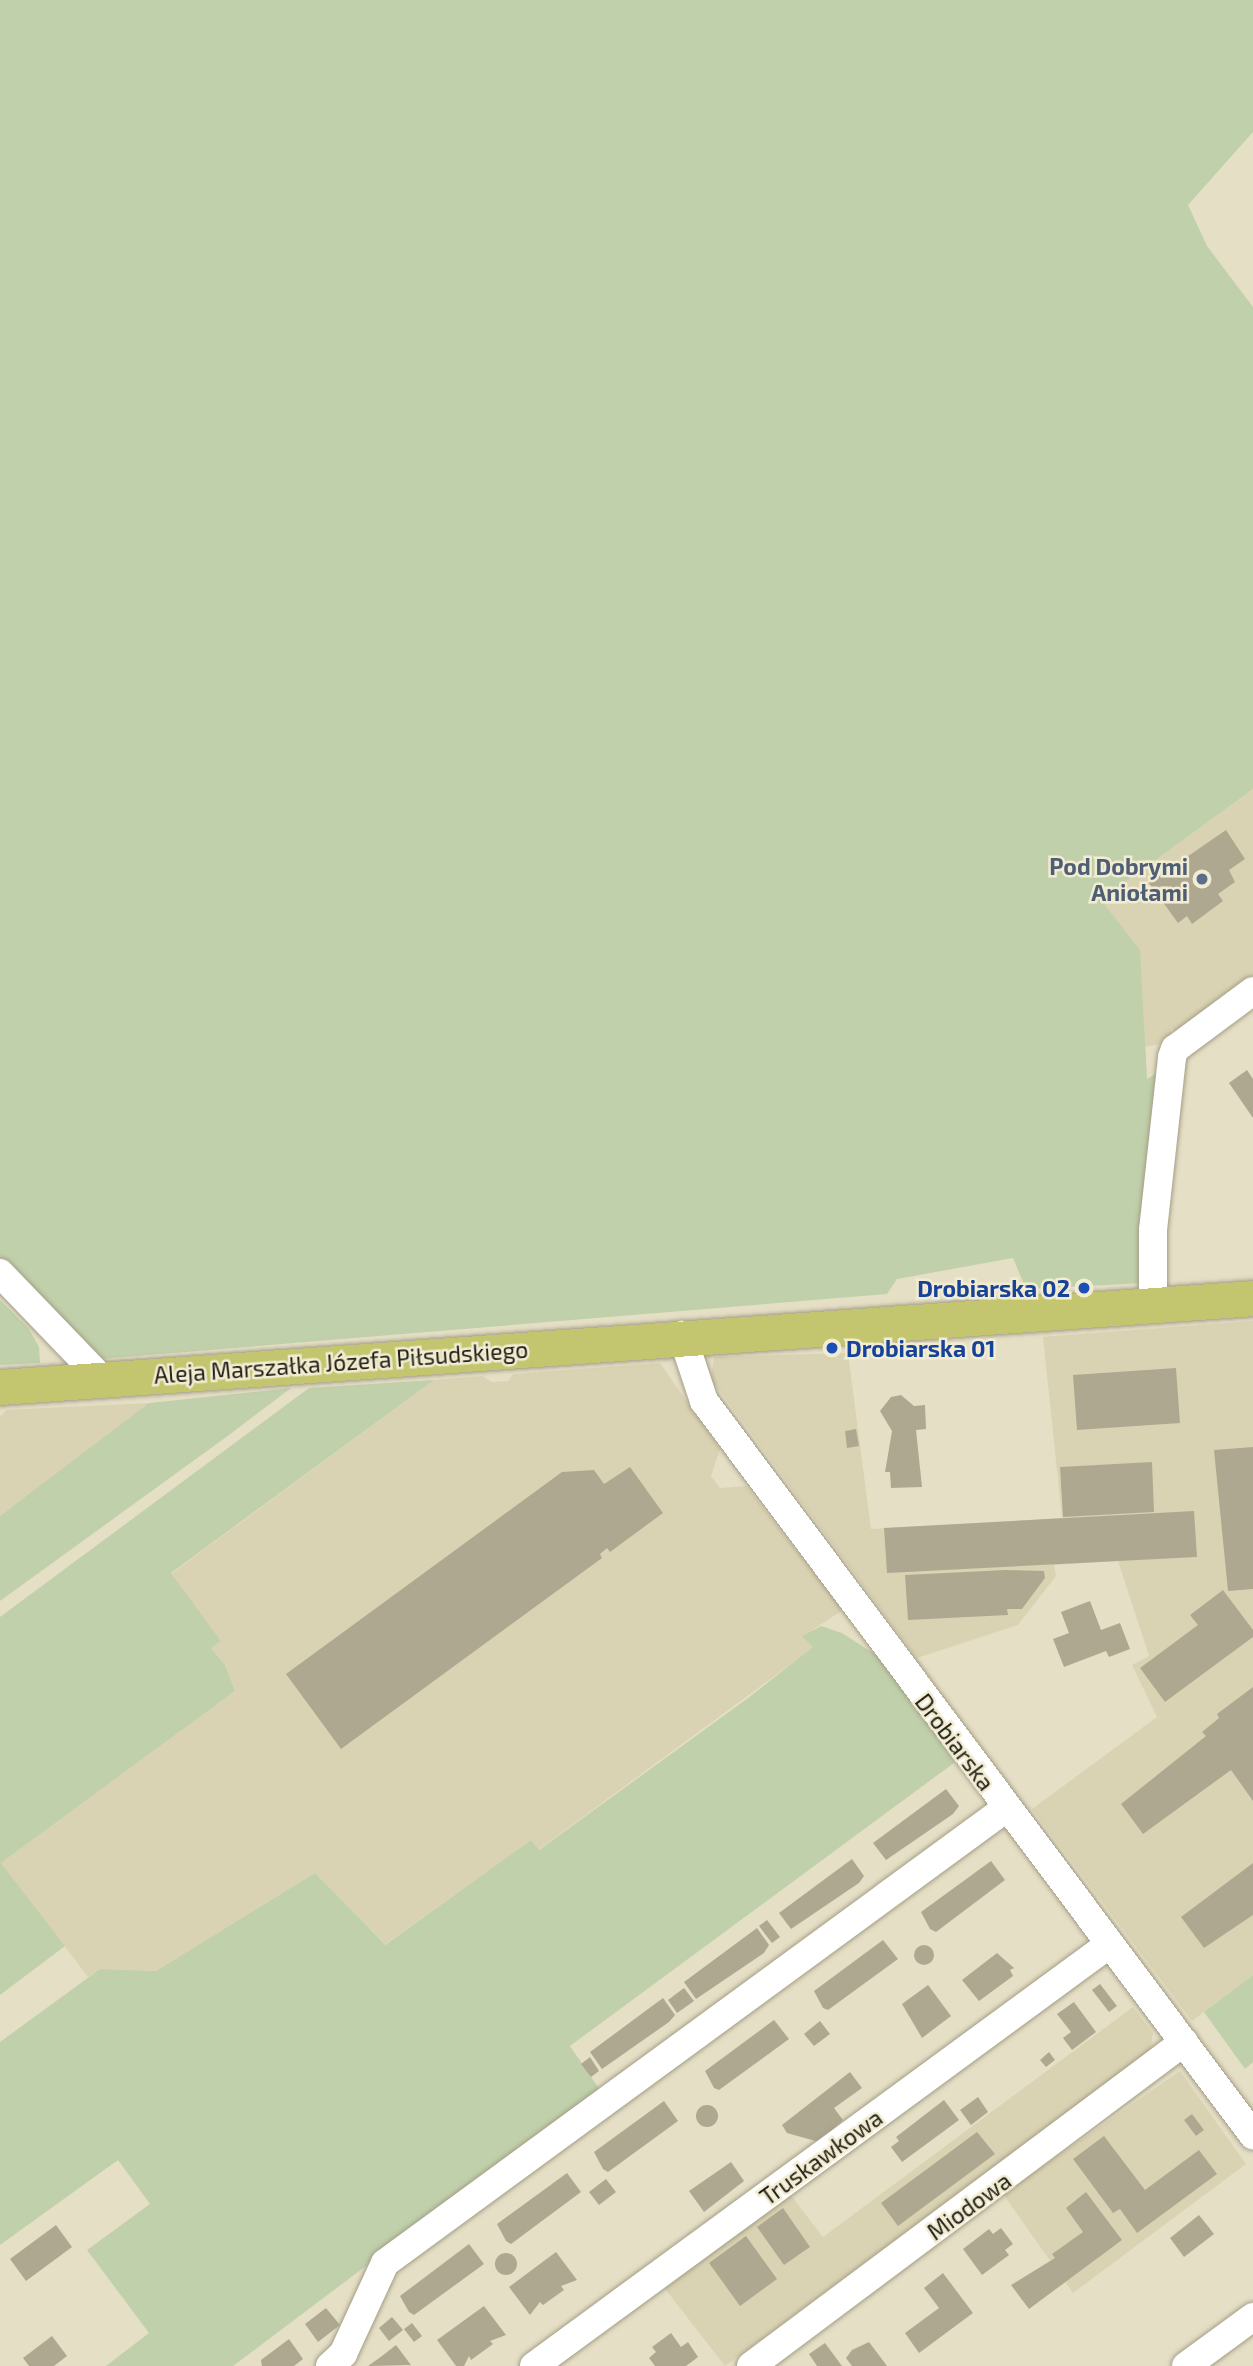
<!DOCTYPE html>
<html>
<head>
<meta charset="utf-8">
<style>
  body { margin:0 }
  #map { position:relative; width:1253px; height:2366px; overflow:hidden; background:#e5dfc6; font-family:"Exo 2",sans-serif }
  div>[style] { position:absolute }
  .built>* { inset:0; background:#dad3b3 }
  .green>* { inset:0; background:#c0d0ab }
  .building>* { inset:0; background:#aea891 }
  .round { border-radius:50% }
  .roads { filter:drop-shadow(0 0 2px #a39e86) drop-shadow(0 0 2px #a39e86) }
  .minor>* { height:28px; margin:-14px; padding:0 14px; transform-origin:14px; border-radius:14px; background:#fff }
  .major>* { height:35px; margin:-17.5px; padding:0 17.5px; transform-origin:17.5px; border-radius:17.5px; background:#c3c66f }
  .dots>* { width:19px; height:19px; translate:-50% -50%; box-sizing:border-box; border:4px solid #f2ecd3; border-radius:50% }
  span { translate:-50% -50%; white-space:nowrap; text-align:center; line-height:1.15; -webkit-text-stroke:5px #f2ecd3; paint-order:stroke }
  .service-label { font-size:23px; color:#4e5e75; font-weight:700 }
  .right { translate:-100% -50%; text-align:right }
  .transit-label { font-size:23px; color:#164399; font-weight:700 }
  .left { translate:0 -50%; text-align:left }
  .street-label { font-size:23px; color:#1f1d14 }
</style>
</head>
<body>
<div id="map">
  <div class="built">
    <i style="clip-path:polygon(1253px 789px,1253px 981px,1182px 1032px,1171px 1029px,1169px 1042px,1145px 1047px,1147px 1080px,1034px 949px)"></i>
    <i style="clip-path:polygon(1253px 1321px,1253px 1975px,1192px 2021px,1032px 1809px,1157px 1717px,1132px 1665px,1149px 1656px,1118px 1561px,1054px 1565px,1056px 1576px,1018px 1625px,917px 1658px,711px 1379px,714px 1357px,848px 1353px,871px 1529px,1062px 1518px,1043px 1337px)"></i>
    <i style="clip-path:polygon(660px 1363px,720px 1449px,711px 1476px,720px 1488px,746px 1486px,843px 1610px,803px 1636px,814px 1647px,538px 1850px,531px 1840px,384px 1945px,315px 1873px,156px 1971px,100px 1969px,88px 1977px,1px 1863px,235px 1691px,225px 1665px,211px 1648px,221px 1641px,171px 1574px,434px 1380px,482px 1376px,492px 1382px,508px 1381px,513px 1374px)"></i>
    <i style="clip-path:polygon(149px 1403px,124px 1424px,0 1516px,0 1416px,7px 1410px)"></i>
    <i style="clip-path:polygon(1133px 2007px,1153px 2033px,1150px 2051px,725px 2366px,659px 2281px,786px 2189px,823px 2237px)"></i>
    <i style="clip-path:polygon(1180px 2071px,1246px 2164px,1073px 2293px,1003px 2194px)"></i>
  </div>
  <div class="green">
    <i style="clip-path:polygon(0 0,1253px 0,1253px 132px,1188px 205px,1207px 246px,1253px 307px,1253px 789px,1101px 900px,1140px 950px,1147px 1079px,1157px 1073px,1144px 1283px,1026px 1289px,1013px 1258px,897px 1279px,887px 1294px,101px 1359px,30px 1293px,0 1258px)"></i>
    <i style="clip-path:polygon(0 1300px,29px 1329px,39px 1347px,40px 1363px,0 1365px)"></i>
    <i style="clip-path:polygon(434px 1380px,171px 1573px,221px 1641px,211px 1648px,225px 1665px,235px 1691px,1px 1863px,65px 1946px,0 1995px,0 1617px,309px 1388px)"></i>
    <i style="clip-path:polygon(291px 1388px,229px 1435px,0 1601px,0 1516px,149px 1403px)"></i>
    <i style="clip-path:polygon(821px 1626px,842px 1633px,887px 1662px,958px 1760px,570px 2046px,600px 2090px,233px 2366px,106px 2366px,149px 2333px,87px 2250px,150px 2204px,118px 2160px,0 2245px,0 2042px,100px 1969px,156px 1971px,315px 1873px,385px 1945px,531px 1840px,539px 1850px,748px 1698px,813px 1647px,802px 1636px)"></i>
    <i style="clip-path:polygon(1253px 1975px,1253px 2062px,1245px 2069px,1204px 2012px)"></i>
  </div>
  <div class="building">
    <i style="clip-path:polygon(1226px 830px,1245px 859px,1229px 870px,1235px 882px,1218px 894px,1223px 901px,1192px 924px,1187px 916px,1178px 923px,1149px 883px)"></i>
    <i style="clip-path:polygon(1247px 1070px,1253px 1079px,1253px 1118px,1229px 1083px)"></i>
    <i style="clip-path:polygon(1176px 1368px,1180px 1423px,1077px 1430px,1073px 1375px)"></i>
    <i style="clip-path:polygon(901px 1395px,914px 1406px,925px 1405px,926px 1429px,916px 1430px,922px 1487px,891px 1488px,890px 1472px,885px 1472px,892px 1431px,880px 1411px,891px 1397px)"></i>
    <i style="clip-path:polygon(856px 1429px,859px 1446px,847px 1448px,845px 1431px)"></i>
    <i style="clip-path:polygon(1253px 1447px,1253px 1589px,1228px 1591px,1214px 1450px)"></i>
    <i style="clip-path:polygon(1152px 1462px,1154px 1512px,1063px 1517px,1060px 1467px)"></i>
    <i style="clip-path:polygon(630px 1467px,663px 1513px,610px 1552px,607px 1548px,600px 1554px,602px 1558px,341px 1749px,286px 1674px,562px 1472px,594px 1470px,604px 1484px)"></i>
    <i style="clip-path:polygon(1194px 1511px,1197px 1557px,887px 1573px,884px 1528px)"></i>
    <i style="clip-path:polygon(1005px 1570px,1044px 1571px,1045px 1578px,1022px 1609px,1007px 1609px,1008px 1615px,908px 1620px,905px 1575px)"></i>
    <i style="clip-path:polygon(1223px 1590px,1253px 1630px,1253px 1637px,1165px 1702px,1140px 1668px,1198px 1625px,1190px 1615px)"></i>
    <i style="clip-path:polygon(1090px 1601px,1101px 1630px,1120px 1623px,1130px 1649px,1109px 1657px,1106px 1651px,1064px 1667px,1053px 1639px,1069px 1633px,1061px 1612px)"></i>
    <i style="clip-path:polygon(1253px 1687px,1253px 1801px,1231px 1770px,1143px 1834px,1121px 1804px,1206px 1736px,1202px 1732px,1219px 1718px,1217px 1714px)"></i>
    <i style="clip-path:polygon(946px 1789px,959px 1806px,953px 1814px,886px 1860px,873px 1843px)"></i>
    <i style="clip-path:polygon(852px 1859px,864px 1876px,859px 1883px,791px 1929px,779px 1913px)"></i>
    <i style="clip-path:polygon(991px 1861px,1005px 1880px,936px 1932px,930px 1929px,921px 1912px)"></i>
    <i style="clip-path:polygon(1253px 1863px,1253px 1915px,1204px 1948px,1181px 1917px)"></i>
    <i style="clip-path:polygon(767px 1920px,780px 1937px,772px 1943px,759px 1926px)"></i>
    <i style="clip-path:polygon(757px 1928px,769px 1945px,764px 1953px,696px 1999px,684px 1982px)"></i>
    <i style="clip-path:polygon(883px 1940px,898px 1959px,828px 2010px,823px 2008px,814px 1991px)"></i>
    <i class="round" style="left:914px;top:1945px;width:20px;height:20px"></i>
    <i style="clip-path:polygon(997px 1953px,1014px 1968px,1010px 1970px,1013px 1976px,979px 2001px,962px 1980px)"></i>
    <i style="clip-path:polygon(1100px 1984px,1117px 2006px,1109px 2012px,1092px 1990px)"></i>
    <i style="clip-path:polygon(928px 1985px,951px 2016px,922px 2038px,902px 2004px)"></i>
    <i style="clip-path:polygon(684px 1988px,694px 2001px,677px 2013px,668px 2000px)"></i>
    <i style="clip-path:polygon(663px 1998px,675px 2015px,669px 2022px,602px 2069px,590px 2052px)"></i>
    <i style="clip-path:polygon(1074px 2002px,1096px 2032px,1072px 2050px,1063px 2038px,1071px 2032px,1057px 2014px)"></i>
    <i style="clip-path:polygon(774px 2020px,789px 2039px,719px 2090px,714px 2088px,705px 2071px)"></i>
    <i style="clip-path:polygon(820px 2021px,830px 2034px,814px 2046px,804px 2034px)"></i>
    <i style="clip-path:polygon(1049px 2052px,1055px 2060px,1046px 2067px,1040px 2060px)"></i>
    <i style="clip-path:polygon(590px 2057px,599px 2071px,591px 2077px,581px 2064px)"></i>
    <i style="clip-path:polygon(850px 2072px,862px 2088px,834px 2108px,843px 2120px,819px 2142px,787px 2133px,782px 2125px)"></i>
    <i style="clip-path:polygon(978px 2097px,988px 2112px,971px 2125px,960px 2110px)"></i>
    <i style="clip-path:polygon(944px 2100px,959px 2120px,902px 2162px,891px 2147px,899px 2141px,896px 2137px)"></i>
    <i style="clip-path:polygon(664px 2101px,678px 2121px,608px 2172px,603px 2169px,594px 2152px)"></i>
    <i class="round" style="left:696px;top:2105px;width:22px;height:22px"></i>
    <i style="clip-path:polygon(1192px 2114px,1204px 2130px,1196px 2136px,1184px 2120px)"></i>
    <i style="clip-path:polygon(977px 2132px,995px 2154px,898px 2226px,881px 2203px)"></i>
    <i style="clip-path:polygon(1104px 2136px,1145px 2190px,1199px 2150px,1217px 2174px,1137px 2233px,1120px 2209px,1113px 2213px,1073px 2159px)"></i>
    <i style="clip-path:polygon(731px 2162px,744px 2181px,704px 2212px,689px 2191px)"></i>
    <i style="clip-path:polygon(567px 2173px,581px 2192px,511px 2244px,506px 2241px,497px 2224px)"></i>
    <i style="clip-path:polygon(606px 2179px,616px 2192px,599px 2205px,589px 2192px)"></i>
    <i style="clip-path:polygon(1086px 2192px,1122px 2240px,1029px 2309px,1011px 2285px,1055px 2258px,1052px 2254px,1083px 2232px,1066px 2208px)"></i>
    <i style="clip-path:polygon(783px 2208px,810px 2247px,784px 2265px,757px 2227px)"></i>
    <i style="clip-path:polygon(1199px 2215px,1214px 2234px,1184px 2257px,1170px 2238px)"></i>
    <i style="clip-path:polygon(56px 2225px,72px 2247px,26px 2281px,10px 2259px)"></i>
    <i style="clip-path:polygon(1001px 2228px,1013px 2244px,1005px 2250px,1009px 2255px,982px 2275px,963px 2249px,989px 2229px,993px 2234px)"></i>
    <i style="clip-path:polygon(746px 2236px,777px 2279px,740px 2306px,709px 2263px)"></i>
    <i style="clip-path:polygon(469px 2244px,484px 2264px,414px 2315px,409px 2312px,400px 2296px)"></i>
    <i style="clip-path:polygon(556px 2252px,577px 2280px,561px 2286px,564px 2290px,543px 2305px,540px 2302px,530px 2315px,509px 2287px)"></i>
    <i class="round" style="left:495px;top:2253px;width:22px;height:22px"></i>
    <i style="clip-path:polygon(943px 2273px,973px 2313px,919px 2353px,905px 2333px,939px 2308px,924px 2288px)"></i>
    <i style="clip-path:polygon(484px 2306px,506px 2335px,490px 2341px,493px 2344px,471px 2360px,469px 2356px,464px 2366px,456px 2366px,437px 2340px)"></i>
    <i style="clip-path:polygon(326px 2308px,340px 2325px,318px 2342px,305px 2324px)"></i>
    <i style="clip-path:polygon(392px 2317px,403px 2330px,389px 2341px,379px 2328px)"></i>
    <i style="clip-path:polygon(412px 2323px,422px 2336px,414px 2342px,404px 2329px)"></i>
    <i style="clip-path:polygon(671px 2333px,681px 2347px,688px 2342px,698px 2357px,686px 2366px,655px 2366px,649px 2358px,656px 2352px,652px 2347px)"></i>
    <i style="clip-path:polygon(52px 2336px,67px 2356px,54px 2366px,29px 2366px,23px 2358px)"></i>
    <i style="clip-path:polygon(289px 2339px,303px 2359px,294px 2366px,262px 2366px,261px 2360px)"></i>
    <i style="clip-path:polygon(869px 2342px,887px 2366px,852px 2366px,846px 2358px,852px 2350px)"></i>
    <i style="clip-path:polygon(825px 2343px,842px 2366px,817px 2366px,809px 2354px)"></i>
    <i style="clip-path:polygon(396px 2345px,411px 2365px,368px 2366px,382px 2356px)"></i>
  </div>
  <div class="roads">
    <div class="minor">
      <i style="left:0;top:1273px;width:149px;rotate:46.1deg"></i>
      <i style="left:1153px;top:1305px;width:75px;rotate:-90deg"></i>
      <i style="left:1153px;top:1230px;width:174px;rotate:-83.7deg"></i>
      <i style="left:1172px;top:1057px;width:9px;rotate:-69deg"></i>
      <i style="left:1175px;top:1049px;width:97px;rotate:-36.6deg"></i>
      <i style="left:682px;top:1335px;width:70px;rotate:71.6deg"></i>
      <i style="left:704px;top:1401px;width:917px;rotate:53.21deg"></i>
      <i style="left:330px;top:2366px;width:18px;rotate:-43deg"></i>
      <i style="left:343px;top:2354px;width:100px;rotate:-65.2deg"></i>
      <i style="left:385px;top:2263px;width:768px;rotate:-36.21deg"></i>
      <i style="left:534px;top:2366px;width:710px;rotate:-36.24deg"></i>
      <i style="left:751px;top:2366px;width:541px;rotate:-36.81deg"></i>
      <i style="left:1186px;top:2366px;width:83px;rotate:-36.2deg"></i>
    </div>
    <div class="major">
      <i style="left:0;top:1387px;width:1256px;rotate:-4.06deg"></i>
    </div>
  </div>
  <div class="dots">
    <i style="left:1202px;top:879px;background:#5c6f8a"></i>
    <i style="left:1084px;top:1288px;background:#1a4fb4"></i>
    <i style="left:832px;top:1348px;background:#1a4fb4"></i>
  </div>
  <div class="service-label">
    <span class="right" style="left:1188px;top:879px">Pod Dobrymi<br>Aniołami</span>
  </div>
  <div class="transit-label">
    <span class="right" style="left:1070px;top:1288px">Drobiarska 02</span>
    <span class="left" style="left:846px;top:1348px">Drobiarska 01</span>
  </div>
  <div class="street-label">
    <span style="left:341px;top:1362px;rotate:-4deg">Aleja Marszałka Józefa Piłsudskiego</span>
    <span style="left:955px;top:1742px;rotate:53deg">Drobiarska</span>
    <span style="left:821px;top:2157px;rotate:-36deg">Truskawkowa</span>
    <span style="left:969px;top:2206px;rotate:-36deg">Miodowa</span>
  </div>
</div>
</body>
</html>
